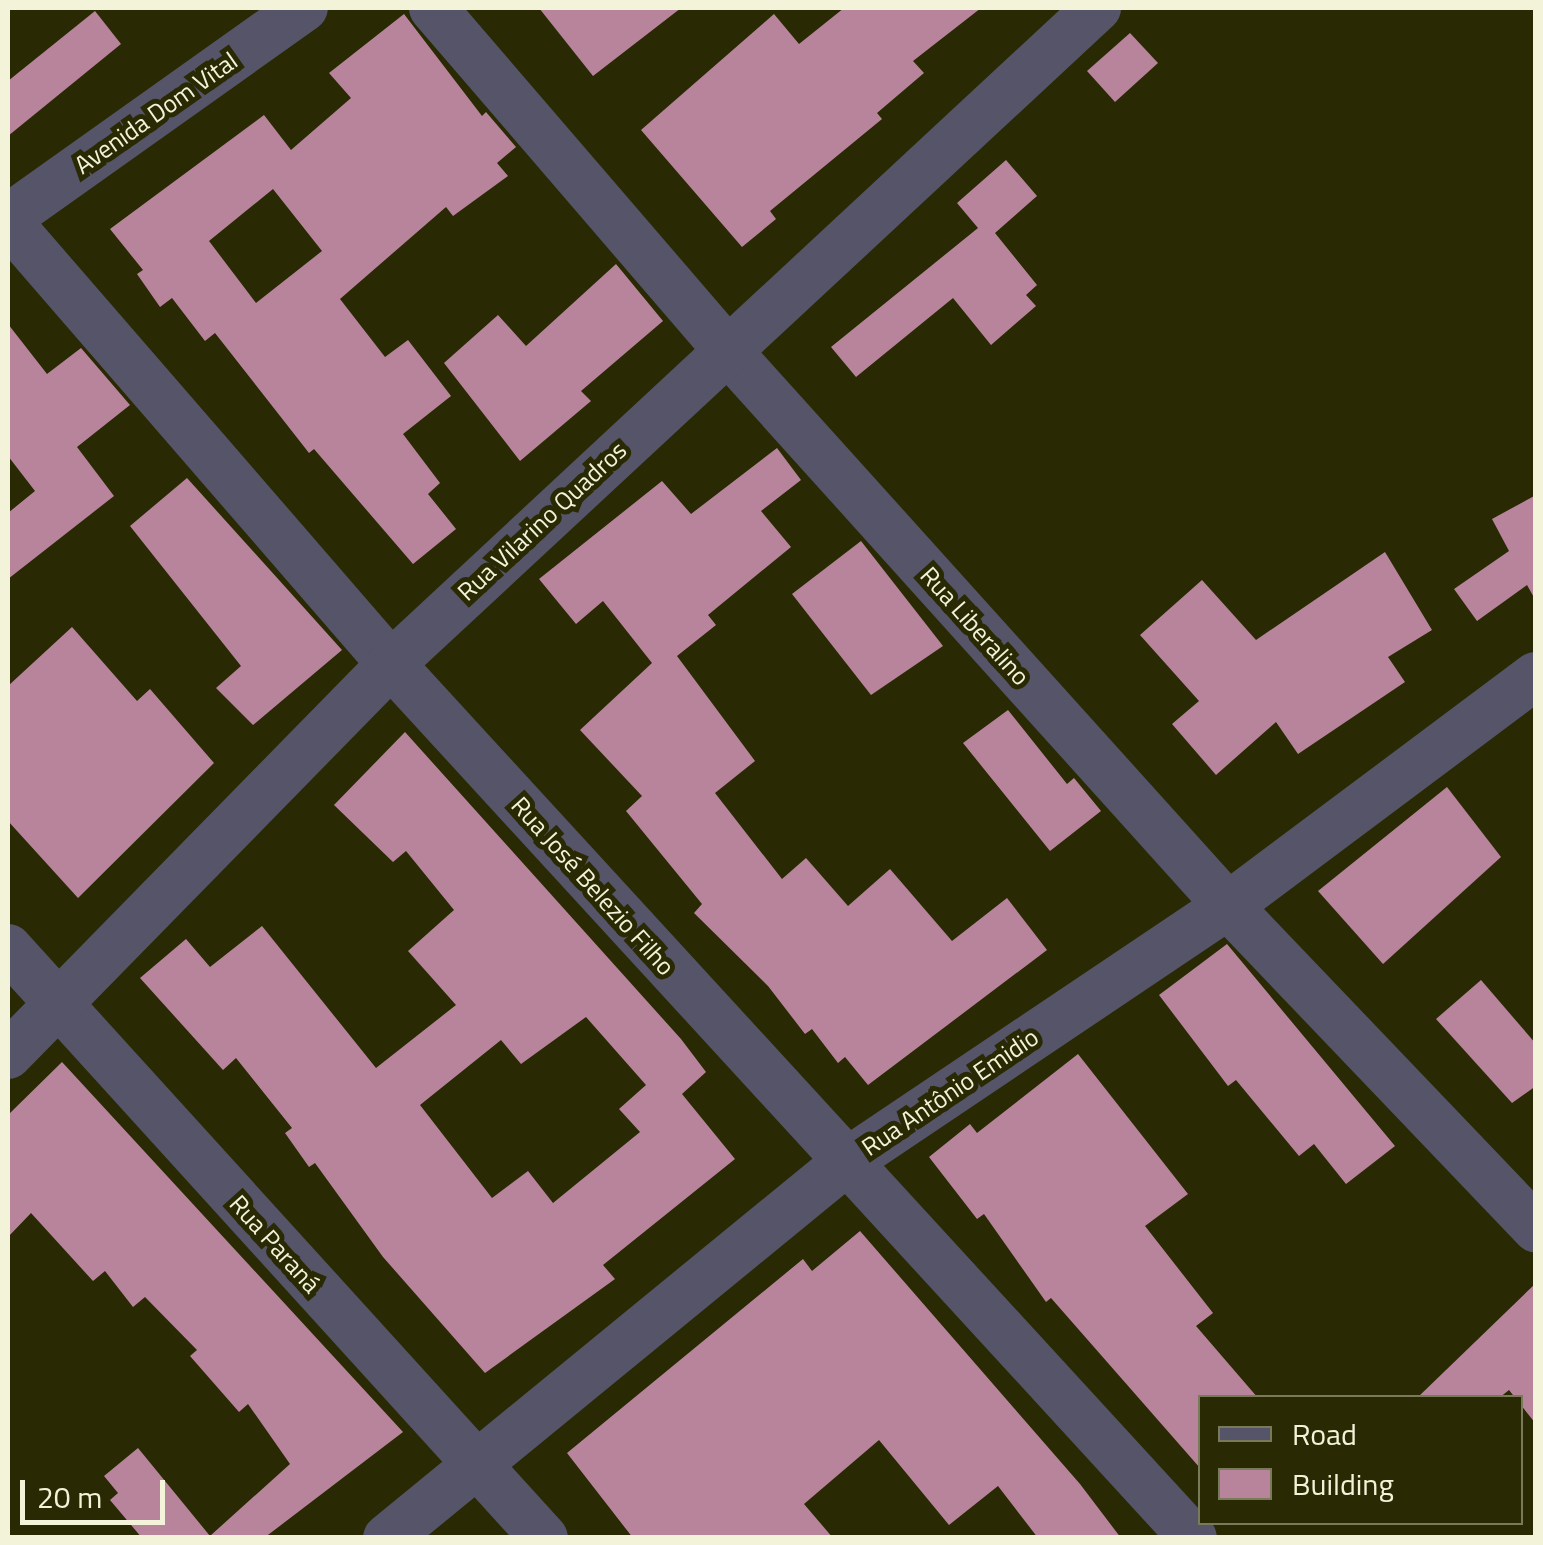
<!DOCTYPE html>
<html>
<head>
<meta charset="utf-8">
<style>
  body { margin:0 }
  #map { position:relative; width:1543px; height:1545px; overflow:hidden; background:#292a03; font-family:"Titillium Web",sans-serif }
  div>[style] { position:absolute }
  .building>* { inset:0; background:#b8849c }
  .street>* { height:48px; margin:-24px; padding:0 24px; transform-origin:24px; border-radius:24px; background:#565468 }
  span { translate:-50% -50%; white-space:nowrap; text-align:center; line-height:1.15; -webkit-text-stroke:10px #292a03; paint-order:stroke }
  .street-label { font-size:25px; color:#f2f3d9 }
  .frame { position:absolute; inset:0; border:10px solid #f2f3d9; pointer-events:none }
  .legend { position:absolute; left:1198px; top:1395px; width:325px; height:130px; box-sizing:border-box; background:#292a03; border:2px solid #797a59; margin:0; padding:12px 18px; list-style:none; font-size:30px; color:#f2f3d9 }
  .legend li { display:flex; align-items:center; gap:20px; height:50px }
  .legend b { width:50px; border:2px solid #797a59 }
  .scale { position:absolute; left:20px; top:1480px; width:145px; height:45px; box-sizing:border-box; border:5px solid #f2f3d9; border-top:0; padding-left:12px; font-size:30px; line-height:35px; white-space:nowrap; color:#f2f3d9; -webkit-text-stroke:8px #292a03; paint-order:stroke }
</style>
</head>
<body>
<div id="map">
  <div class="building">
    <i style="clip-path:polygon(539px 8px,681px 8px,593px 76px)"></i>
    <i style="clip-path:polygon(844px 8px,981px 8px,913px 61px,924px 73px,877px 113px,882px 119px,770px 211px,776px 219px,742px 247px,641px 130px,774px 14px,799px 44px)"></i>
    <i style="clip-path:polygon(95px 11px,121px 44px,8px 136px,8px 81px)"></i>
    <i style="clip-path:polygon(evenodd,404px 14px,482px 116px,486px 112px,516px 147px,497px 163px,508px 176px,453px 216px,446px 207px,340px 299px,385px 357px,408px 340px,451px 396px,403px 434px,440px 483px,428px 494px,456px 529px,413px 564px,314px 449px,309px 453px,215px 333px,205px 341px,172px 298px,160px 307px,137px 274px,143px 270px,110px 229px,264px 115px,291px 150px,351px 98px,329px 73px,404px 14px,273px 189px,322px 251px,256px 303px,209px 241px,273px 189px)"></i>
    <i style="clip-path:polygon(1130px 33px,1158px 63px,1115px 102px,1087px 71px)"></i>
    <i style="clip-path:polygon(1006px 160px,1037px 196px,995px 233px,1037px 285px,1026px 295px,1036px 306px,991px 345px,953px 298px,856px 377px,831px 347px,978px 228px,957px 203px)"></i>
    <i style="clip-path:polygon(616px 264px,663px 321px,581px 391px,591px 401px,520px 461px,444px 363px,498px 315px,526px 346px)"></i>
    <i style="clip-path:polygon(8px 324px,47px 374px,81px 348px,130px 405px,77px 447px,114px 496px,8px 579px,8px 513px,35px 491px,8px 456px)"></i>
    <i style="clip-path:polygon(777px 448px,801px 480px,761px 511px,791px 547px,708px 615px,716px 625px,677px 656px,755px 761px,715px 793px,782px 879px,806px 858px,848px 906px,890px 869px,952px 941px,1007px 898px,1047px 950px,868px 1085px,845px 1057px,838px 1063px,812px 1029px,805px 1034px,768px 986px,694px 913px,702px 904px,626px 811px,642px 796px,580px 730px,652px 663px,603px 601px,576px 624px,539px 579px,662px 481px,691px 514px)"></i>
    <i style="clip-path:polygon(187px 478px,342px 650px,253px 725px,216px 688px,241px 666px,130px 526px)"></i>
    <i style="clip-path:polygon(1536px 495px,1536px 601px,1527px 585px,1477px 621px,1454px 589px,1509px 551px,1492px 519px)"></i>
    <i style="clip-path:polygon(861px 541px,943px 646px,871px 695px,792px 594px)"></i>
    <i style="clip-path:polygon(1385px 552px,1432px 630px,1388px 657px,1405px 682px,1298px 754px,1276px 722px,1216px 775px,1172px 724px,1199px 701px,1140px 635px,1202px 580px,1256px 640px)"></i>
    <i style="clip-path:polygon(72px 627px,137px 701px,150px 689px,214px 763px,78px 898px,8px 821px,8px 686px)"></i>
    <i style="clip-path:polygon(1008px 710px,1067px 784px,1074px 778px,1101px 811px,1050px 851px,963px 743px)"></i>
    <i style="clip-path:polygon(evenodd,405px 732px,681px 1039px,706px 1072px,682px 1094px,735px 1159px,603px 1265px,615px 1279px,485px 1373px,383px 1257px,315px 1163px,309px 1167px,285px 1133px,292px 1128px,236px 1058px,223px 1070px,140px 978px,186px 939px,210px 967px,262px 926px,376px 1068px,456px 1005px,408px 951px,454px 910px,406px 851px,393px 862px,334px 805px,405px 732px,586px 1017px,646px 1085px,619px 1109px,640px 1132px,553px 1203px,528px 1171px,492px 1198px,420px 1105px,501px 1040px,521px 1064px,586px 1017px)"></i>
    <i style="clip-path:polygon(1447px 787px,1501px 857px,1383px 964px,1318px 891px)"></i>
    <i style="clip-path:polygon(1227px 944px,1395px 1146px,1346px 1184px,1314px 1144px,1299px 1156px,1236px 1080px,1228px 1086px,1159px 995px)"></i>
    <i style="clip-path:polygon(1481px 980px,1536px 1044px,1536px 1086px,1512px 1103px,1436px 1019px)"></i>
    <i style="clip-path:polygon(1078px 1054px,1188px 1194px,1145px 1226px,1213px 1313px,1196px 1326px,1258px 1398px,1200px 1398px,1200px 1468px,1051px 1298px,1046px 1302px,984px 1214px,977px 1219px,929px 1157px,970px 1124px,977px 1133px)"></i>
    <i style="clip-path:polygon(62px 1062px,403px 1432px,264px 1538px,142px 1538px,110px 1500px,118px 1493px,104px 1476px,138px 1448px,210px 1536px,290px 1464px,248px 1404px,239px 1412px,190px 1356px,197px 1350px,145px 1297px,133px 1307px,105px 1271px,93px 1281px,31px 1213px,8px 1237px,8px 1115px)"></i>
    <i style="clip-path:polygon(860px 1231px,1080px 1484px,1121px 1538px,1038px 1538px,998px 1486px,949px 1525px,879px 1440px,804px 1504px,833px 1538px,633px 1538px,567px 1453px,803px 1259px,812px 1271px)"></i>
    <i style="clip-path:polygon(1536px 1283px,1536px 1424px,1509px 1390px,1499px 1398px,1417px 1398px)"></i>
  </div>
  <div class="street">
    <i style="left:433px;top:8px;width:448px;rotate:49.3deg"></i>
    <i style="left:725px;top:348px;width:751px;rotate:47.97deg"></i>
    <i style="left:1228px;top:906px;width:446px;rotate:46.3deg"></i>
    <i style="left:8px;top:218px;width:363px;rotate:-35.4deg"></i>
    <i style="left:8px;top:222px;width:585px;rotate:49.09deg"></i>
    <i style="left:391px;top:664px;width:1186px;rotate:47.46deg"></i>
    <i style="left:8px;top:948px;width:797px;rotate:47.75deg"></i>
    <i style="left:8px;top:1055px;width:547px;rotate:-45.59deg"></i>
    <i style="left:391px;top:664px;width:964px;rotate:-42.9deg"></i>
    <i style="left:387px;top:1538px;width:592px;rotate:-39.31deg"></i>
    <i style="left:845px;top:1163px;width:461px;rotate:-33.9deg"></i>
    <i style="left:1228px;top:906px;width:384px;rotate:-36.8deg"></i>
  </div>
  <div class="street-label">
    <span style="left:156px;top:113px;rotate:-35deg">Avenida Dom Vital</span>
    <span style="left:542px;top:521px;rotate:-43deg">Rua Vilarino Quadros</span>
    <span style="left:975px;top:626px;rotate:48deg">Rua Liberalino</span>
    <span style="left:593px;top:886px;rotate:48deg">Rua José Belezio Filho</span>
    <span style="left:950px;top:1092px;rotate:-34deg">Rua Antônio Emidio</span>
    <span style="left:275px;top:1244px;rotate:48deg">Rua Paraná</span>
  </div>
  <div class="frame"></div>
  <ul class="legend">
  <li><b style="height:12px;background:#565468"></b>Road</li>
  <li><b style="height:28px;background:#b8849c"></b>Building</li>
  </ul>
  <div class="scale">20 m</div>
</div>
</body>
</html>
